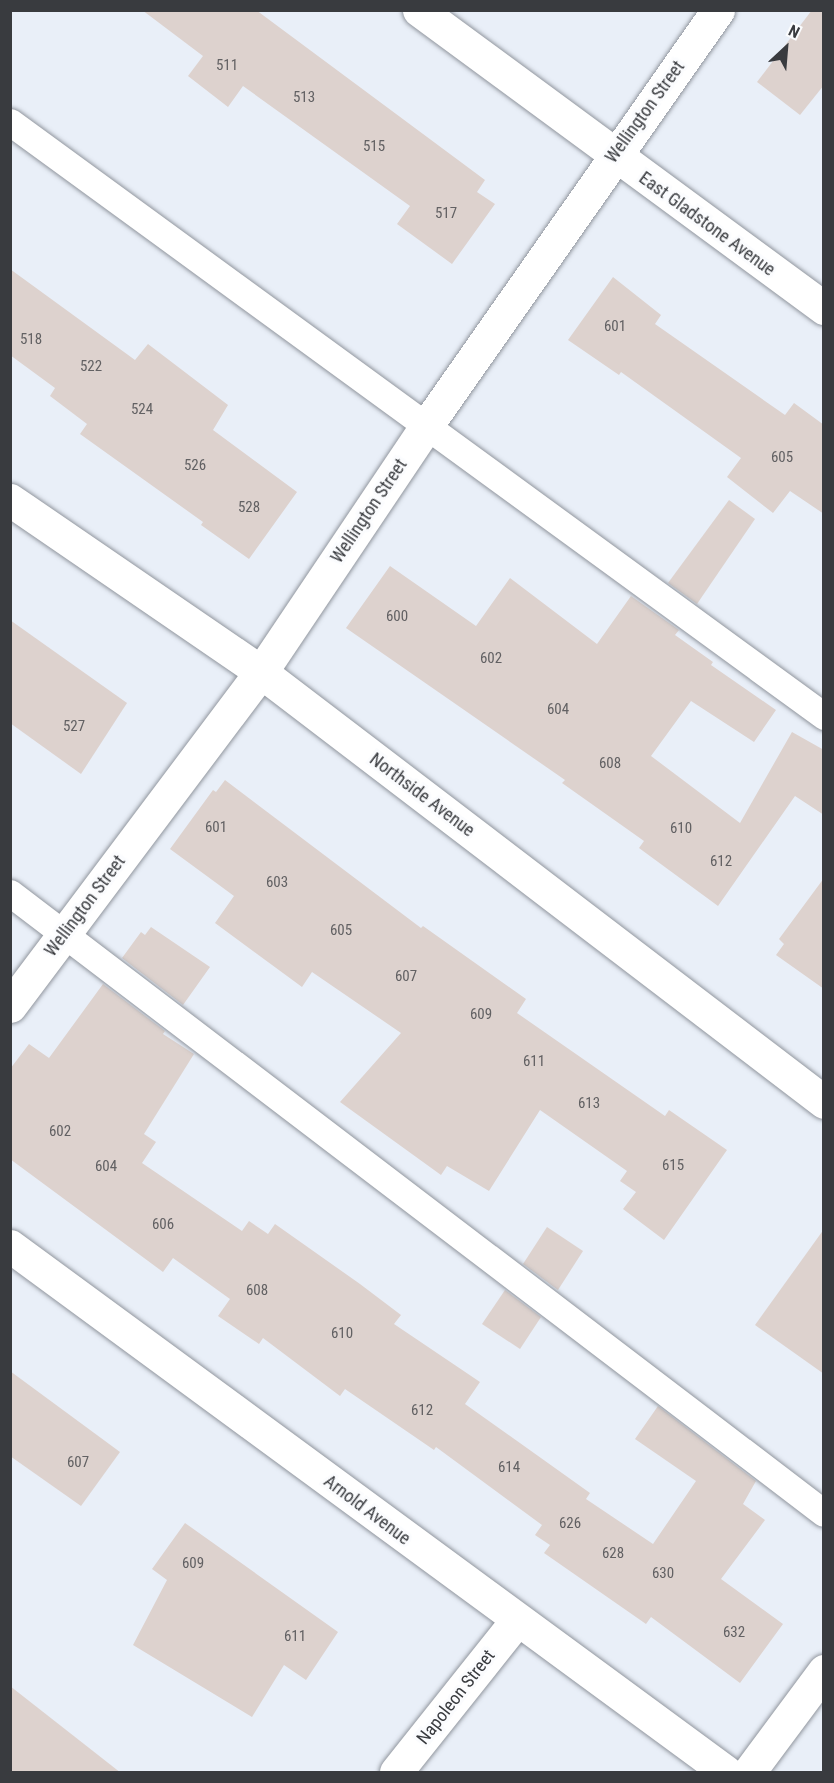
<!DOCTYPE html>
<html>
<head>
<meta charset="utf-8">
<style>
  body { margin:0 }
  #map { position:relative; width:834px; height:1783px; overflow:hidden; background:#e9eff8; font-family:"Roboto Condensed",sans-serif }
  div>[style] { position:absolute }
  .building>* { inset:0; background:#ddd2ce }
  .roads { filter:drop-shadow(0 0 2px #91969e) drop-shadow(0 0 2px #91969e) }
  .service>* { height:27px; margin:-13.5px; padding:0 13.5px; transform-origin:13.5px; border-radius:13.5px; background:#fff }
  .minor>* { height:33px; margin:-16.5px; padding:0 16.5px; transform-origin:16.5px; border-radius:16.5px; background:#fff }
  span { translate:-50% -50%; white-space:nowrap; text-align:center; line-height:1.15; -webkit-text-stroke:6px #fbfcfe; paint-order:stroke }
  .number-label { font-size:15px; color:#626163 }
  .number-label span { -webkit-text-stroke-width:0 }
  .street-label { font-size:18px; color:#393b3f }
  .frame { position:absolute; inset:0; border:12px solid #393b3f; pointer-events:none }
  .north { position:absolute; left:756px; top:18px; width:60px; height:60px; -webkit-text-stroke:4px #fbfcfe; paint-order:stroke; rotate:26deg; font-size:16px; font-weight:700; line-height:24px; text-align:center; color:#393b3f }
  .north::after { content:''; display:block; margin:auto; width:21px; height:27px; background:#393b3f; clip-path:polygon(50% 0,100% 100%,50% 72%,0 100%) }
</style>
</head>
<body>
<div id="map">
  <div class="building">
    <i style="clip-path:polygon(142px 10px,256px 10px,485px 180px,477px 192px,495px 204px,452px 264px,397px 224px,410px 206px,243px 86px,228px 107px,188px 76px,203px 56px)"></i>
    <i style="clip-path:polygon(812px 10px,824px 10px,824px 85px,800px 115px,757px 82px)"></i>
    <i style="clip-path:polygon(10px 269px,135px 360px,148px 344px,228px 405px,213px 430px,297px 492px,249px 559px,201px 525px,203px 522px,80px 434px,87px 424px,50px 396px,55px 388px,10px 355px)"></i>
    <i style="clip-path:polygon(613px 277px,661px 315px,655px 324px,785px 415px,794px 403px,824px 425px,824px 514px,790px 491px,773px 513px,727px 477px,741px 458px,621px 372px,619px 375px,568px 340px)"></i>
    <i style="clip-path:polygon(729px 500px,755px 519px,697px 604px,668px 583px)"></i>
    <i style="clip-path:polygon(390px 566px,476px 626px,510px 578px,597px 644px,631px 596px,679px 630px,675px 635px,713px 662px,711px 665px,776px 710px,754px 742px,691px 701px,651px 756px,740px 823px,792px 732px,824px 750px,824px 815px,795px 796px,718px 906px,639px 848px,644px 841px,562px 783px,565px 780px,346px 628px)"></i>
    <i style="clip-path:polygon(10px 620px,127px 703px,81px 774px,10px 723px)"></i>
    <i style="clip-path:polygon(225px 780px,421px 928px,423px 926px,526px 999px,517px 1013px,665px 1116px,669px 1110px,727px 1150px,664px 1240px,623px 1209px,636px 1192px,620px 1181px,627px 1171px,540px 1110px,489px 1191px,447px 1166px,441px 1175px,340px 1102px,401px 1033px,312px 972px,302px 987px,215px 923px,234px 896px,170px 849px,213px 790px,216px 792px)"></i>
    <i style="clip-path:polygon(824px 878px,824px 989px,776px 955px,784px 944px,779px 939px)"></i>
    <i style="clip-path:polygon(151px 927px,210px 967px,183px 1005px,122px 958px,141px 932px,145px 935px)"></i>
    <i style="clip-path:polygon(103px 984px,165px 1031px,163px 1034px,194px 1054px,144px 1134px,156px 1142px,142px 1163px,242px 1231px,249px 1221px,268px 1234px,275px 1224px,360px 1284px,401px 1315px,394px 1324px,480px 1382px,465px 1404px,590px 1493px,586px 1499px,653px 1544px,696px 1481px,635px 1439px,658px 1406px,756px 1481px,743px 1504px,765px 1520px,721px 1579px,783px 1624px,740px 1683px,651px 1617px,646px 1624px,544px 1553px,550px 1545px,535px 1535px,542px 1525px,436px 1447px,434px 1450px,345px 1389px,340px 1396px,263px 1338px,259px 1344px,218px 1316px,230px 1299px,173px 1258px,163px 1272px,10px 1159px,10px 1069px,29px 1044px,49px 1058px)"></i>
    <i style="clip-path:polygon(547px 1227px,583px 1251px,558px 1290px,523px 1264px)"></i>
    <i style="clip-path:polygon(824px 1229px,824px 1374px,755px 1325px)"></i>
    <i style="clip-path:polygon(505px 1290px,541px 1317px,520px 1349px,482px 1324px)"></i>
    <i style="clip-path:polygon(10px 1371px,120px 1452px,81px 1506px,10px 1456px)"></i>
    <i style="clip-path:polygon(185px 1523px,338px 1632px,306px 1680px,284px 1665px,252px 1717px,133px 1645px,167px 1580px,152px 1569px)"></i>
    <i style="clip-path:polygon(10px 1686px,121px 1773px,10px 1773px)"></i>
  </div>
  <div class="roads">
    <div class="service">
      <i style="left:10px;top:122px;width:1008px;rotate:36.12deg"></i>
      <i style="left:10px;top:893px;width:1023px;rotate:37.3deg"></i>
    </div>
    <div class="minor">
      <i style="left:419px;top:10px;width:503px;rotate:36.35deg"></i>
      <i style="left:10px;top:500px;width:304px;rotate:34.4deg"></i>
      <i style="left:261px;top:672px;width:708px;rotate:37.37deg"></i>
      <i style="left:10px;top:1006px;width:418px;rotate:-53.1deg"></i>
      <i style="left:261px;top:672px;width:298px;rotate:-56.1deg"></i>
      <i style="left:427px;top:425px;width:507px;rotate:-54.96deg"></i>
      <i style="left:10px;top:1246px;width:888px;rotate:36.3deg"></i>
      <i style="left:396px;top:1772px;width:193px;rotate:-51.5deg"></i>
      <i style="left:749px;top:1772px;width:126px;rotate:-53.4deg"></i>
    </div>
  </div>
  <div class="number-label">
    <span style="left:227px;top:66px">511</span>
    <span style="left:304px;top:98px">513</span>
    <span style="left:374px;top:147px">515</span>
    <span style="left:446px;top:214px">517</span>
    <span style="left:615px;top:327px">601</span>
    <span style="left:31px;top:340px">518</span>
    <span style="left:91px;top:367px">522</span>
    <span style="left:142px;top:410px">524</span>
    <span style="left:782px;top:458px">605</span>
    <span style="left:195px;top:466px">526</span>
    <span style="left:249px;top:508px">528</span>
    <span style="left:397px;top:617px">600</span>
    <span style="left:491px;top:659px">602</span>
    <span style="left:558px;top:710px">604</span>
    <span style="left:74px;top:727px">527</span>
    <span style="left:610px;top:764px">608</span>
    <span style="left:216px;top:828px">601</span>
    <span style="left:681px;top:829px">610</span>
    <span style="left:721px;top:862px">612</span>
    <span style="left:277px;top:883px">603</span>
    <span style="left:341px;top:931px">605</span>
    <span style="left:406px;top:977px">607</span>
    <span style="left:481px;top:1015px">609</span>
    <span style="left:534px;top:1062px">611</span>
    <span style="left:589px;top:1104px">613</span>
    <span style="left:60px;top:1132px">602</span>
    <span style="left:673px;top:1166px">615</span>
    <span style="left:106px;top:1167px">604</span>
    <span style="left:163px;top:1225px">606</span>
    <span style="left:257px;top:1291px">608</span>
    <span style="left:342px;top:1334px">610</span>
    <span style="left:422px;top:1411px">612</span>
    <span style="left:78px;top:1463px">607</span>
    <span style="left:509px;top:1468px">614</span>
    <span style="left:570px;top:1524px">626</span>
    <span style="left:613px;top:1554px">628</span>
    <span style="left:193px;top:1564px">609</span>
    <span style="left:663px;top:1574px">630</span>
    <span style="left:734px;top:1633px">632</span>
    <span style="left:295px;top:1637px">611</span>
  </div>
  <div class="street-label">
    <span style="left:645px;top:112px;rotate:-54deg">Wellington Street</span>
    <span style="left:707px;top:224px;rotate:36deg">East Gladstone Avenue</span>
    <span style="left:369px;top:511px;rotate:-56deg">Wellington Street</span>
    <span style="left:422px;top:795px;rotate:37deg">Northside Avenue</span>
    <span style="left:85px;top:906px;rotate:-53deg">Wellington Street</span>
    <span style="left:367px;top:1510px;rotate:37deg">Arnold Avenue</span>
    <span style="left:456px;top:1697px;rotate:-52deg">Napoleon Street</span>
  </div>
  <div class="frame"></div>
  <div class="north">N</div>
</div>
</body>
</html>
